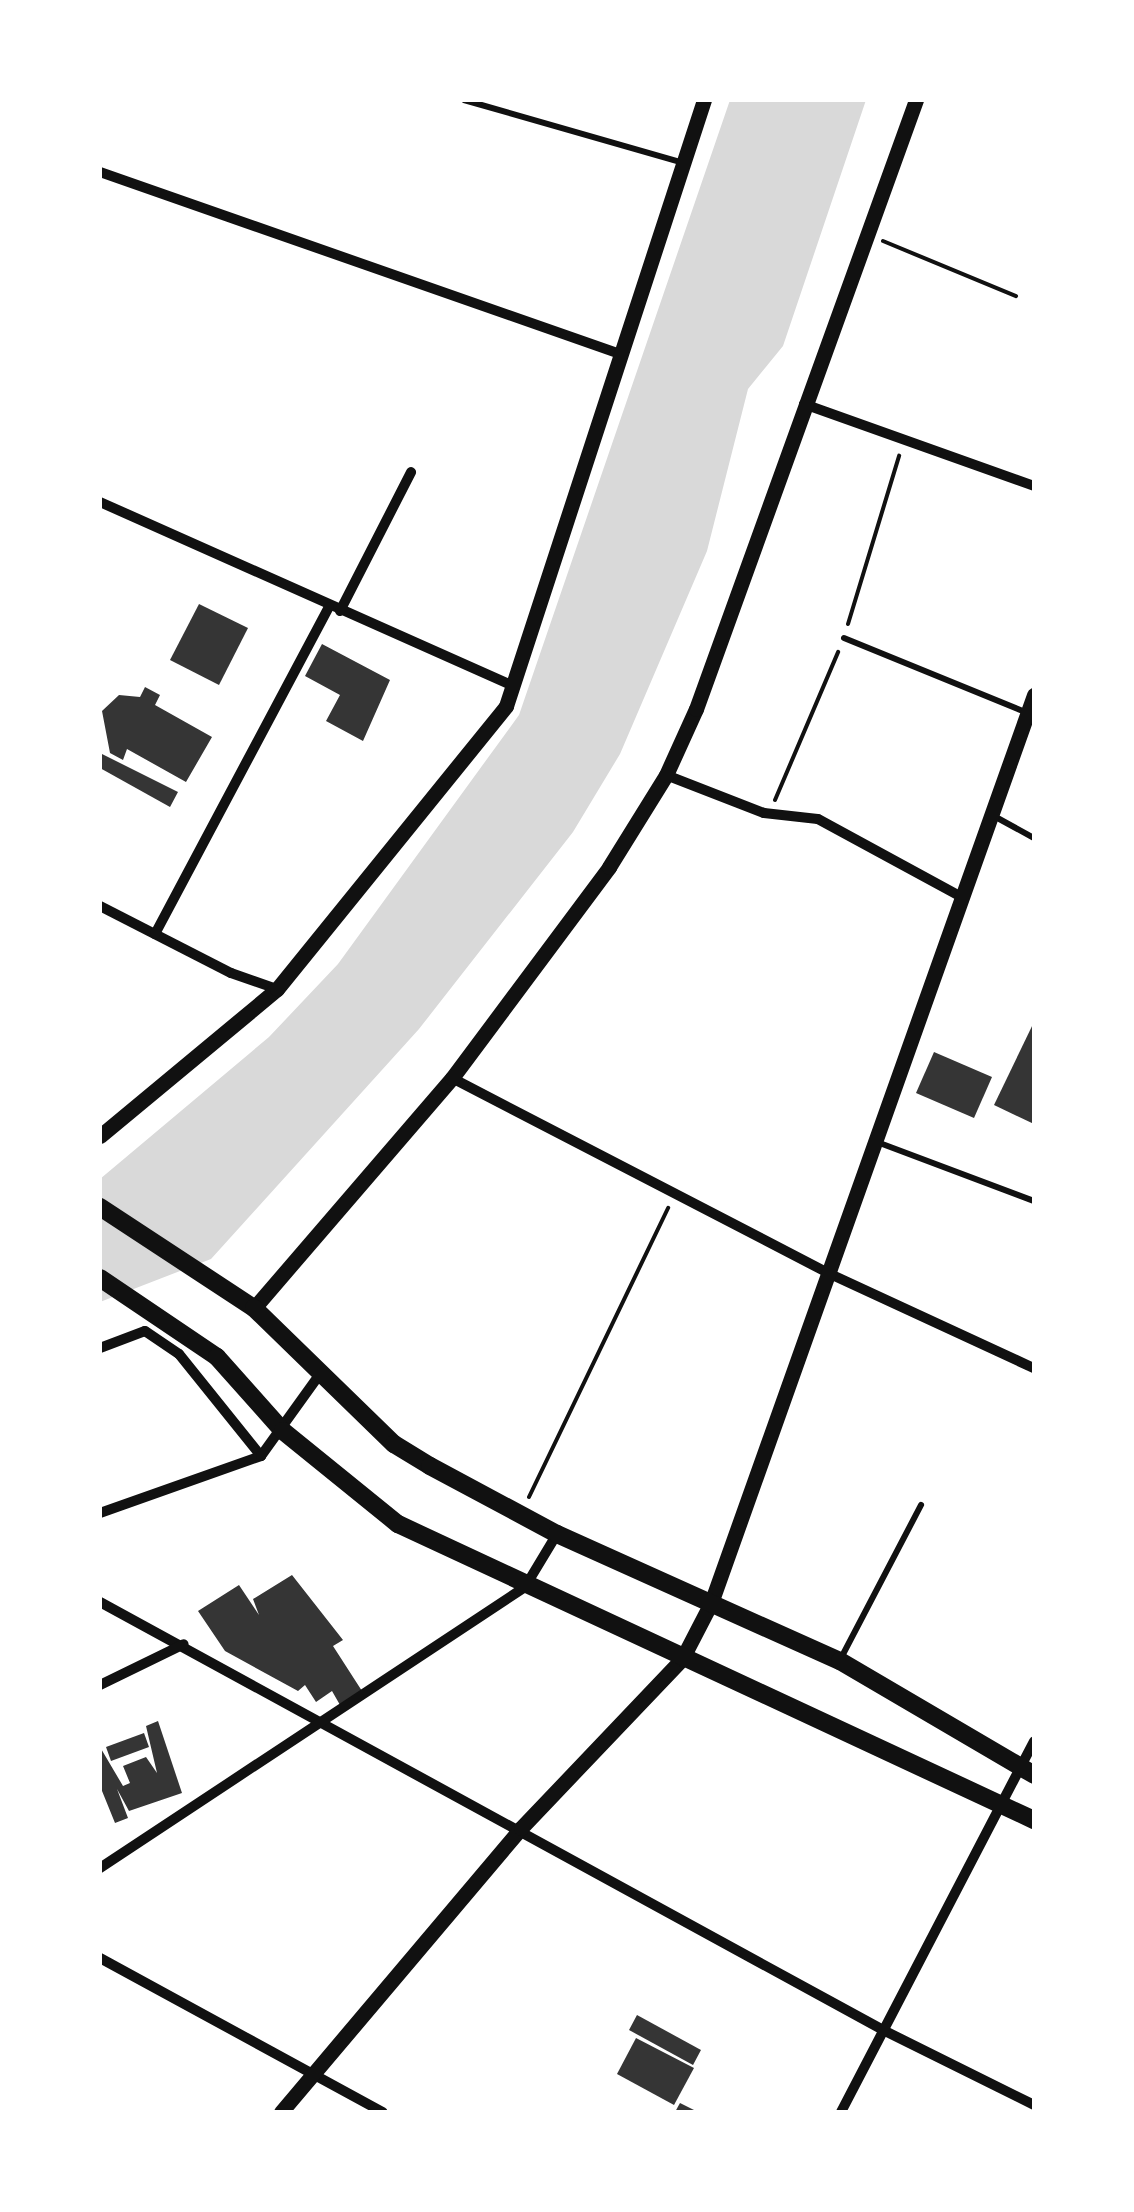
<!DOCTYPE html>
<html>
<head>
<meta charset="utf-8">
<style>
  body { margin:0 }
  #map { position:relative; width:1134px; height:2212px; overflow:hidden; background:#fff; font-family:Rubik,sans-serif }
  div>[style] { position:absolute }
  .water>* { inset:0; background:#d9d9d9 }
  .building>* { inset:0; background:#353535 }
  .path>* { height:4px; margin:-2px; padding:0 2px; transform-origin:2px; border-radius:2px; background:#111 }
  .service>* { height:6px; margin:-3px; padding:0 3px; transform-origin:3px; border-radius:3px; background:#111 }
  .minor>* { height:10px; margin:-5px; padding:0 5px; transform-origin:5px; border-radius:5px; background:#111 }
  .tertiary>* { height:15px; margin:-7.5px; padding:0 7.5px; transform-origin:7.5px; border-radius:7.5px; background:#111 }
  .secondary>* { height:18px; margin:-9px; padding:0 9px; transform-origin:9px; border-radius:9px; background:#111 }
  span { translate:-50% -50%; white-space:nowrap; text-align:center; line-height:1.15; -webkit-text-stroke:10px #fff; paint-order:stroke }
  .frame { position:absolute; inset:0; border:102px solid #fff; pointer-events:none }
</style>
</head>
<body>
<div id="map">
  <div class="water">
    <i style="clip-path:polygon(730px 100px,866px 100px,783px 346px,748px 389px,707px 551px,620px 754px,573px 832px,419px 1029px,211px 1259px,100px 1302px,100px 1179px,269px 1037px,338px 964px,519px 715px)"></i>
  </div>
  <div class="building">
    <i style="clip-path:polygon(199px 604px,248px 628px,219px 685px,170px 660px)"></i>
    <i style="clip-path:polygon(322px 644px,390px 680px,363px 741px,326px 721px,340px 695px,305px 676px)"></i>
    <i style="clip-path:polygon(145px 687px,160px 695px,155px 705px,212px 737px,186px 782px,127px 749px,123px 760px,110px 753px,102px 711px,119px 695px,140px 697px)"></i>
    <i style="clip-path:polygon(100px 753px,178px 792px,170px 807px,100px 768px)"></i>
    <i style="clip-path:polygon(1034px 1022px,1034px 1124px,994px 1105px)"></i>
    <i style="clip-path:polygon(934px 1052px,992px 1077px,974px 1118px,916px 1093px)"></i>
    <i style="clip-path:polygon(292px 1575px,343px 1640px,333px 1646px,362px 1691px,340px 1705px,332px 1691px,316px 1702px,305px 1685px,298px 1691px,225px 1651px,198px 1611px,239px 1585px,259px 1615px,253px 1599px)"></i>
    <i style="clip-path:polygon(158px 1721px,182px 1793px,129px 1811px,117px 1789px,128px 1818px,115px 1823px,100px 1786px,100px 1747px,123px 1786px,130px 1783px,123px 1766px,146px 1757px,157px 1773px,146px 1726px)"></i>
    <i style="clip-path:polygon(144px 1733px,149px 1747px,111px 1761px,106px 1747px)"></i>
    <i style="clip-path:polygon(637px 2015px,701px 2050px,693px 2065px,629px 2030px)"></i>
    <i style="clip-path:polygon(636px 2038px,694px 2068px,674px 2105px,617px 2074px)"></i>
    <i style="clip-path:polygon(680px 2103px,698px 2112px,675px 2112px)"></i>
  </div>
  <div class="path">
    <i style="left:883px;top:241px;width:144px;rotate:22.5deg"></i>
    <i style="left:848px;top:624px;width:176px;rotate:-73.1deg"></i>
    <i style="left:775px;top:800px;width:161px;rotate:-66.9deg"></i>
    <i style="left:529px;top:1497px;width:321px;rotate:-64.3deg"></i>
  </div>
  <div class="service">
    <i style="left:464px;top:100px;width:229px;rotate:16deg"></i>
    <i style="left:844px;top:638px;width:199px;rotate:22.2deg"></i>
    <i style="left:992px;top:815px;width:48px;rotate:28.7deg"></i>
    <i style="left:877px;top:1142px;width:168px;rotate:20.6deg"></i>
    <i style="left:840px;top:1660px;width:175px;rotate:-62.4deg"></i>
  </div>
  <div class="minor">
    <i style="left:100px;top:172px;width:554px;rotate:19.29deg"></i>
    <i style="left:804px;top:404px;width:244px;rotate:19.6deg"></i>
    <i style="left:100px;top:502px;width:453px;rotate:24deg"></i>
    <i style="left:340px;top:611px;width:156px;rotate:-62.9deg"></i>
    <i style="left:666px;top:775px;width:105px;rotate:21.2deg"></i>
    <i style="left:764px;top:813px;width:54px;rotate:6.3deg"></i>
    <i style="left:818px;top:819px;width:162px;rotate:28.5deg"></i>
    <i style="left:100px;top:906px;width:147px;rotate:27.1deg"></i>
    <i style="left:231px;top:973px;width:49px;rotate:19.2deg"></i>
    <i style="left:155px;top:934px;width:370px;rotate:-62deg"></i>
    <i style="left:452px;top:1078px;width:424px;rotate:27.4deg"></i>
    <i style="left:828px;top:1273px;width:227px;rotate:24.8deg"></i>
    <i style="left:100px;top:1348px;width:48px;rotate:-20.7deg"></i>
    <i style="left:145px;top:1331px;width:41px;rotate:34.1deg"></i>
    <i style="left:179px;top:1354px;width:131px;rotate:51.2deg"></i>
    <i style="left:100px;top:1513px;width:171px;rotate:-19.5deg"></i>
    <i style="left:261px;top:1456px;width:101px;rotate:-54.3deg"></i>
    <i style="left:100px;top:1602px;width:895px;rotate:28.66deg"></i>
    <i style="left:885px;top:2031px;width:166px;rotate:26.4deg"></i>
    <i style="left:100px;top:1685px;width:93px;rotate:-26deg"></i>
    <i style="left:100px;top:1868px;width:509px;rotate:-33.47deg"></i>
    <i style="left:525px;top:1587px;width:62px;rotate:-58.9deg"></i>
    <i style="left:100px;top:1958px;width:322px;rotate:28.6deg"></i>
    <i style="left:841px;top:2112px;width:418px;rotate:-62.5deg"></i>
  </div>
  <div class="tertiary">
    <i style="left:100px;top:1136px;width:230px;rotate:-39.7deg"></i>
    <i style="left:277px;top:989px;width:364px;rotate:-51deg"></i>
    <i style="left:506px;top:706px;width:638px;rotate:-71.91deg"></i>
    <i style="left:254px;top:1308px;width:303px;rotate:-49.3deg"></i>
    <i style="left:452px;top:1078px;width:263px;rotate:-53.3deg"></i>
    <i style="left:609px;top:867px;width:108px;rotate:-58.2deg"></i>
    <i style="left:666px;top:775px;width:72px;rotate:-65.6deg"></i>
    <i style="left:696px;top:709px;width:648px;rotate:-70.14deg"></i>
    <i style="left:281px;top:2112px;width:372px;rotate:-49.8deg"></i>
    <i style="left:521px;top:1828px;width:233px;rotate:-46.4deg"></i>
    <i style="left:682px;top:1659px;width:63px;rotate:-62.6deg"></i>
    <i style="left:711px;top:1603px;width:964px;rotate:-70.42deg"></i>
  </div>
  <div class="secondary">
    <i style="left:100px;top:1207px;width:184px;rotate:33.3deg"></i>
    <i style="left:254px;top:1308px;width:195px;rotate:44.2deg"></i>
    <i style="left:394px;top:1444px;width:42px;rotate:31.4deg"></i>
    <i style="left:430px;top:1466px;width:144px;rotate:28.2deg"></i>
    <i style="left:557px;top:1534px;width:310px;rotate:24.2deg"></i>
    <i style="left:840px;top:1661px;width:225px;rotate:30.4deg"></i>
    <i style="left:100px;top:1278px;width:141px;rotate:34deg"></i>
    <i style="left:217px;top:1357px;width:99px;rotate:48.3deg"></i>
    <i style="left:283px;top:1431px;width:148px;rotate:39deg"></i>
    <i style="left:398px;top:1524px;width:702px;rotate:24.96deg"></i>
  </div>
  <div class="frame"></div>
</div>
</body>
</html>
